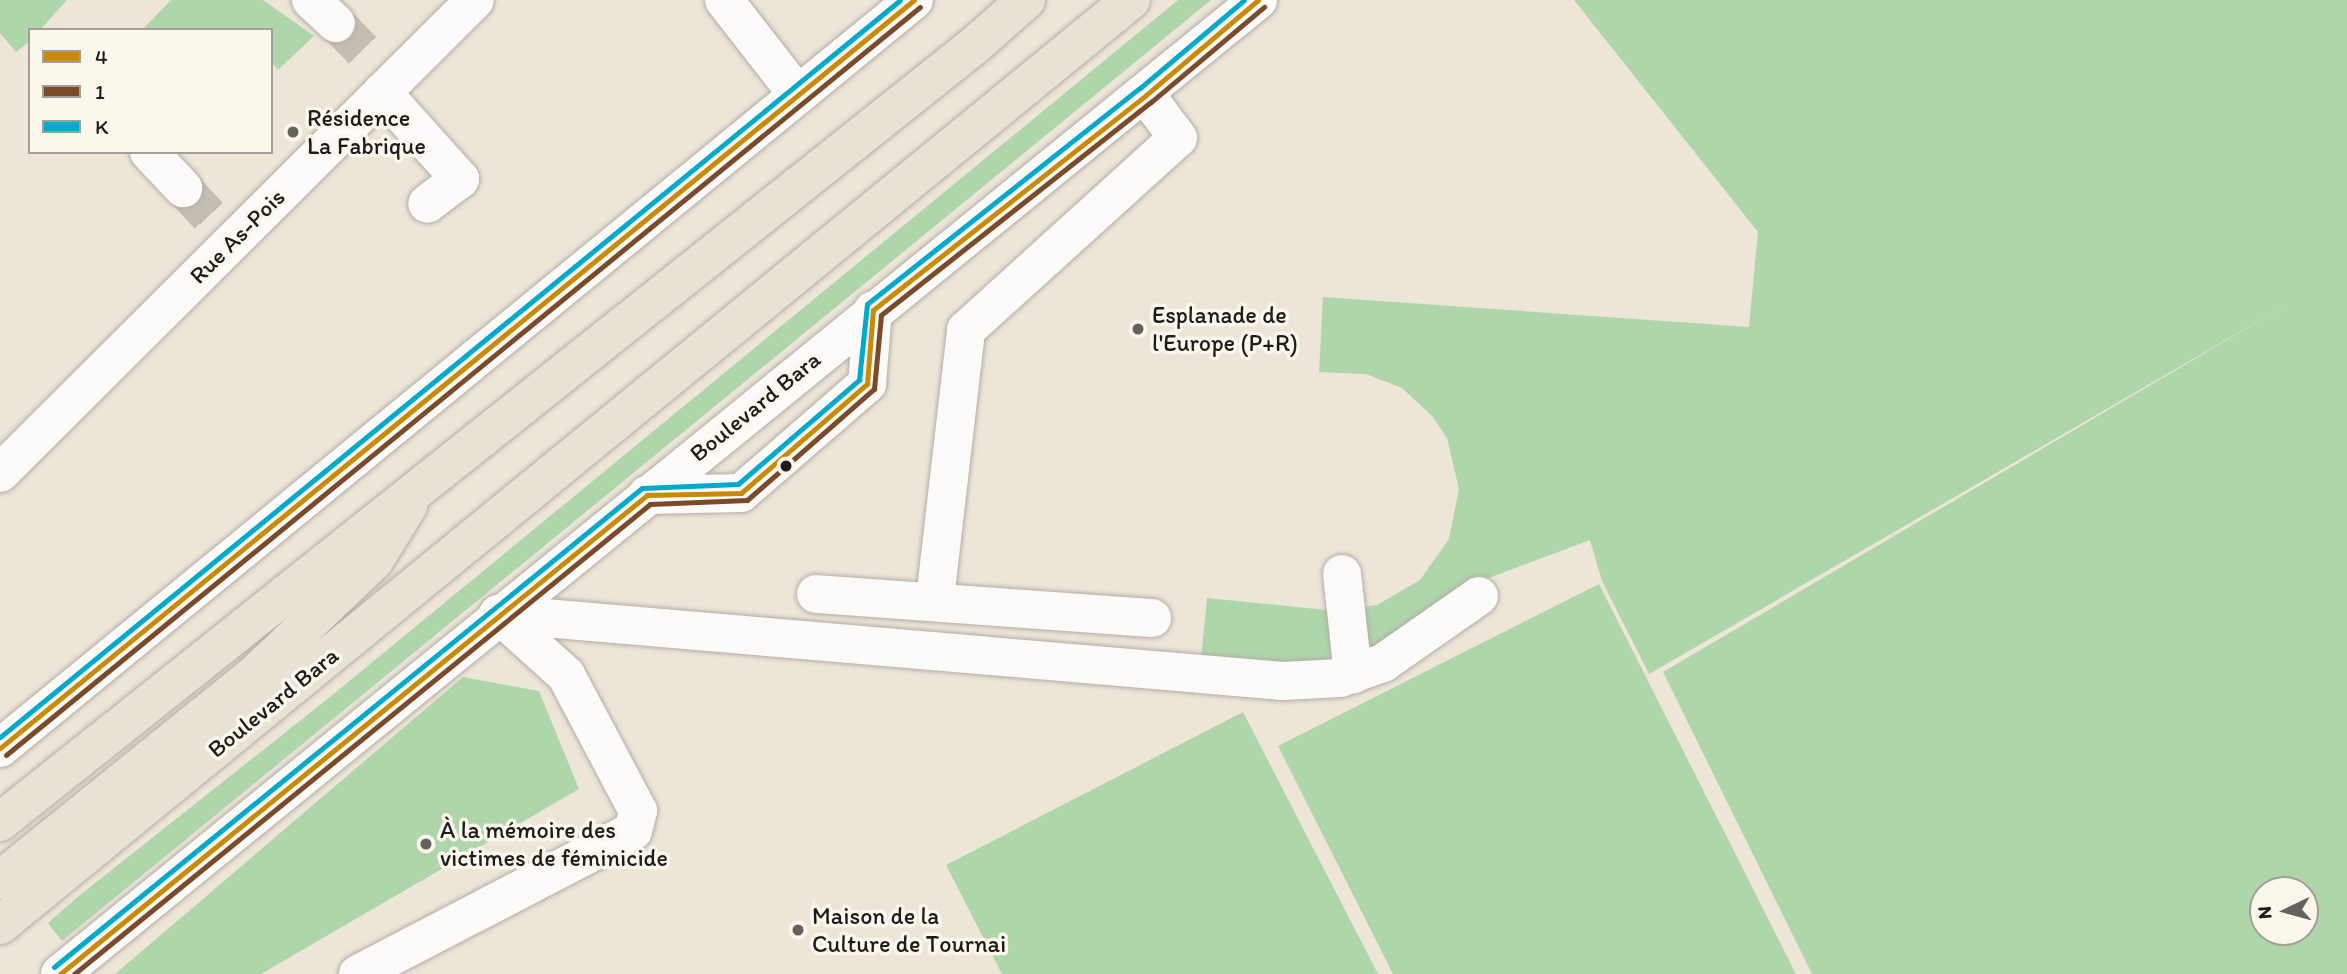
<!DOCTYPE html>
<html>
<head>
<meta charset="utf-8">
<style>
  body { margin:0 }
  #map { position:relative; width:2347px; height:974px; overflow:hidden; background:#ede5d8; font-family:Itim,sans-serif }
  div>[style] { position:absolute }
  .green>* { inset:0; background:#afd5ab }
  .minor-tunnel>* { height:38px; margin-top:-19px; transform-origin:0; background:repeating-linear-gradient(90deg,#c3bdb2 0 38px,transparent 0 57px) }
  .roads { filter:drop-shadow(0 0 2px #b2ada5) drop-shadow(0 0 2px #b2ada5) }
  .minor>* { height:38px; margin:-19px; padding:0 19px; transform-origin:19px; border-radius:19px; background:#fcfbf9 }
  .major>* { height:38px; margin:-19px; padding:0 19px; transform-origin:19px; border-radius:19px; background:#e8e2d5 }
  .bus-1>* { height:5px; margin:-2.5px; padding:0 2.5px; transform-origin:2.5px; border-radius:2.5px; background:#cb8a06 }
  .bus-2>* { height:5px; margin:-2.5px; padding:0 2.5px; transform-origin:2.5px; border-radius:2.5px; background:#7a4b2a }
  .bus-3>* { height:5px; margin:-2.5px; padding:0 2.5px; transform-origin:2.5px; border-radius:2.5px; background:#00a9ce }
  .dots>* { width:19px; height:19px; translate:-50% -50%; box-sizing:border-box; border:4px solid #fbf7ec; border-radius:50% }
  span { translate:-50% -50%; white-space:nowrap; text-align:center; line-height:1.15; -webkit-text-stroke:7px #fbf7ec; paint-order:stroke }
  .poi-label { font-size:24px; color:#1c1c1c }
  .left { translate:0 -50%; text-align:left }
  .street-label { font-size:24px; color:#1c1c1c }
  .legend { position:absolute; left:28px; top:28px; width:245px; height:126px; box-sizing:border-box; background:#fbf7ec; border:2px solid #a29f99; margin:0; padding:9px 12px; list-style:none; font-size:21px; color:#1c1c1c }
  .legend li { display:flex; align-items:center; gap:14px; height:35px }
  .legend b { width:35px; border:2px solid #a29f99 }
  .north { position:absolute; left:2249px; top:876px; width:70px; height:70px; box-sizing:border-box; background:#fbf7ec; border:2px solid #a29f99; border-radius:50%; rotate:265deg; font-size:19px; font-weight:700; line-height:28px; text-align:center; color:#1c1c1c }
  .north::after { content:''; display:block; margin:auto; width:24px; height:32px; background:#65625e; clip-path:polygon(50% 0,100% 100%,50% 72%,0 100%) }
</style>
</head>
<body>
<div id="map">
  <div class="green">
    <i style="clip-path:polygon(0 0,67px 0,40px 30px,30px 30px,30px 41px,16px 52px,0 33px)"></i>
    <i style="clip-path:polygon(171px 0,263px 0,314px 36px,278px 70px,271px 62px,271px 30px,142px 30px)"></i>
    <i style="clip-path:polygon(1178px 0,1211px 0,62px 941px,48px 923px,80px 895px,325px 701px)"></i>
    <i style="clip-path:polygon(evenodd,1574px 0,2347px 0,2347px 974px,1812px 974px,1663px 672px,2295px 300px,1649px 674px,1602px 581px,1590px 540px,1467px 586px,1376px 652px,1347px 619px,1329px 614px,1331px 665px,1201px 659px,1207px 598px,1336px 611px,1377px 605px,1420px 580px,1449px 539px,1459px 489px,1447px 438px,1432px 416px,1402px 388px,1366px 374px,1319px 372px,1323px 297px,1749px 327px,1758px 232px,1574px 0,2263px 890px,2305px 890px,2305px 932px,2263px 932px,2263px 890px)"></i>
    <i style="clip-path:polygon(1599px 584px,1796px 974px,1393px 974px,1278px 746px)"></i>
    <i style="clip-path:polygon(463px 677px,539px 691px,579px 789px,261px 974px,115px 974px)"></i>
    <i style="clip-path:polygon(1243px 712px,1378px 974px,1002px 974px,946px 865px)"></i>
  </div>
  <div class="minor-tunnel">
    <i style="left:336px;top:23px;width:54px;rotate:45.7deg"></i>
    <i style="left:183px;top:188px;width:53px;rotate:47.3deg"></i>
  </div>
  <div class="roads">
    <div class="minor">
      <i style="left:311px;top:0;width:34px;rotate:43deg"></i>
      <i style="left:724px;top:0;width:120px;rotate:52.1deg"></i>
      <i style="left:382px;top:92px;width:117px;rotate:48.1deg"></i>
      <i style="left:460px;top:179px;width:41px;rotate:142.9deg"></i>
      <i style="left:149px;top:152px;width:50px;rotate:46.6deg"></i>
      <i style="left:0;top:473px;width:670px;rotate:-44.88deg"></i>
      <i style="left:647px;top:495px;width:94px;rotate:-1.2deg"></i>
      <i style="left:741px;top:493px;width:167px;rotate:-40.9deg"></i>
      <i style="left:867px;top:384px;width:74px;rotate:-85.4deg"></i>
      <i style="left:1342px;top:574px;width:101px;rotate:83.7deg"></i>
      <i style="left:816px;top:594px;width:337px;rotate:4.1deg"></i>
      <i style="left:935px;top:599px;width:271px;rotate:-83.4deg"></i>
      <i style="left:966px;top:330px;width:286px;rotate:-42.2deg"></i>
      <i style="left:1178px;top:138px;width:54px;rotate:-126.7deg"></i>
      <i style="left:498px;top:614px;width:788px;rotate:4.88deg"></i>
      <i style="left:1283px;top:681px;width:57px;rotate:-3deg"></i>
      <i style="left:1340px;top:678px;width:46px;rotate:-19.2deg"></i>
      <i style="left:1383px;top:663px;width:117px;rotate:-34.9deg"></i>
      <i style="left:0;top:748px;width:1181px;rotate:-39.3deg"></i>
      <i style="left:60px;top:974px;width:1544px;rotate:-39.11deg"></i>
      <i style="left:358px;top:974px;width:310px;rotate:-27.5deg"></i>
      <i style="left:633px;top:831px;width:21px;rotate:-76deg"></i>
      <i style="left:638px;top:811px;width:154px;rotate:-117.9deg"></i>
      <i style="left:566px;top:675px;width:91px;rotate:-138.1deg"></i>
    </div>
    <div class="major">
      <i style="left:0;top:822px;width:1247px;rotate:-38.55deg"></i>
      <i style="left:975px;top:45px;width:68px;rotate:-41.4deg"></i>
      <i style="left:0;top:880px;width:324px;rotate:-38.9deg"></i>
      <i style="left:252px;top:677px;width:168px;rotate:-43.6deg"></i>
      <i style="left:374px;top:561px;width:65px;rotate:-58.3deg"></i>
      <i style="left:0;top:925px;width:1461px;rotate:-39.28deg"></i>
    </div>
  </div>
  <div class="bus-1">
    <i style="left:873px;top:310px;width:347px;rotate:-38.2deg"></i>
    <i style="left:1146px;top:95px;width:147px;rotate:-40.3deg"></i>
    <i style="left:647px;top:495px;width:94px;rotate:-1.2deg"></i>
    <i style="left:741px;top:493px;width:167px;rotate:-40.9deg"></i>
    <i style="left:867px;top:384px;width:74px;rotate:-85.4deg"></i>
    <i style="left:0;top:748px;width:1181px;rotate:-39.3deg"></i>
    <i style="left:60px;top:974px;width:758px;rotate:-39.21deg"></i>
  </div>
  <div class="bus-2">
    <i style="left:6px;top:755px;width:1181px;rotate:-39.3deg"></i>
    <i style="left:74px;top:974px;width:743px;rotate:-39.21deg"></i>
    <i style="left:650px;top:504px;width:97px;rotate:-2.4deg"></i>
    <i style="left:747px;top:500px;width:169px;rotate:-41.2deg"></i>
    <i style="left:874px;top:389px;width:74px;rotate:-84.6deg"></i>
    <i style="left:881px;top:315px;width:344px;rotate:-38.3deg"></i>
    <i style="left:1151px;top:102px;width:148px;rotate:-40.1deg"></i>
  </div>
  <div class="bus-3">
    <i style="left:0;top:737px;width:1163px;rotate:-39.31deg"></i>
    <i style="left:54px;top:967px;width:758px;rotate:-39.17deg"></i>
    <i style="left:642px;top:488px;width:96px;rotate:-2.4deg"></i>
    <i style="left:738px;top:484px;width:160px;rotate:-40.7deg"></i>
    <i style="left:859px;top:380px;width:76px;rotate:-84deg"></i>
    <i style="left:867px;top:304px;width:348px;rotate:-38.4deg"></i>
    <i style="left:1140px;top:88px;width:136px;rotate:-40.2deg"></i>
  </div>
  <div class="dots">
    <i style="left:293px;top:132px;background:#65625e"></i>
    <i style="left:1138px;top:329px;background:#65625e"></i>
    <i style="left:786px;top:466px;background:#1c1c1c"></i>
    <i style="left:426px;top:844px;background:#65625e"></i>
    <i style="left:798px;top:930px;background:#65625e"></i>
  </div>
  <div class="poi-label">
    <span class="left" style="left:307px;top:132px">Résidence<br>La Fabrique</span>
    <span class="left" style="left:1152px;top:329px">Esplanade de<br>l'Europe (P+R)</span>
    <span class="left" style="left:440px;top:844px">À la mémoire des<br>victimes de féminicide</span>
    <span class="left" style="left:812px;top:930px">Maison de la<br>Culture de Tournai</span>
  </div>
  <div class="street-label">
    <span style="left:237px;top:236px;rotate:-45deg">Rue As-Pois</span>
    <span style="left:755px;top:406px;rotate:-39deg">Boulevard Bara</span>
    <span style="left:273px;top:702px;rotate:-39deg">Boulevard Bara</span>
  </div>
  <ul class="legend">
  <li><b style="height:9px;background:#cb8a06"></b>4</li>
  <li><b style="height:9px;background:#7a4b2a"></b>1</li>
  <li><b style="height:9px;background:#00a9ce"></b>K</li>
  </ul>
  <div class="north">N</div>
</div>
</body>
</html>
